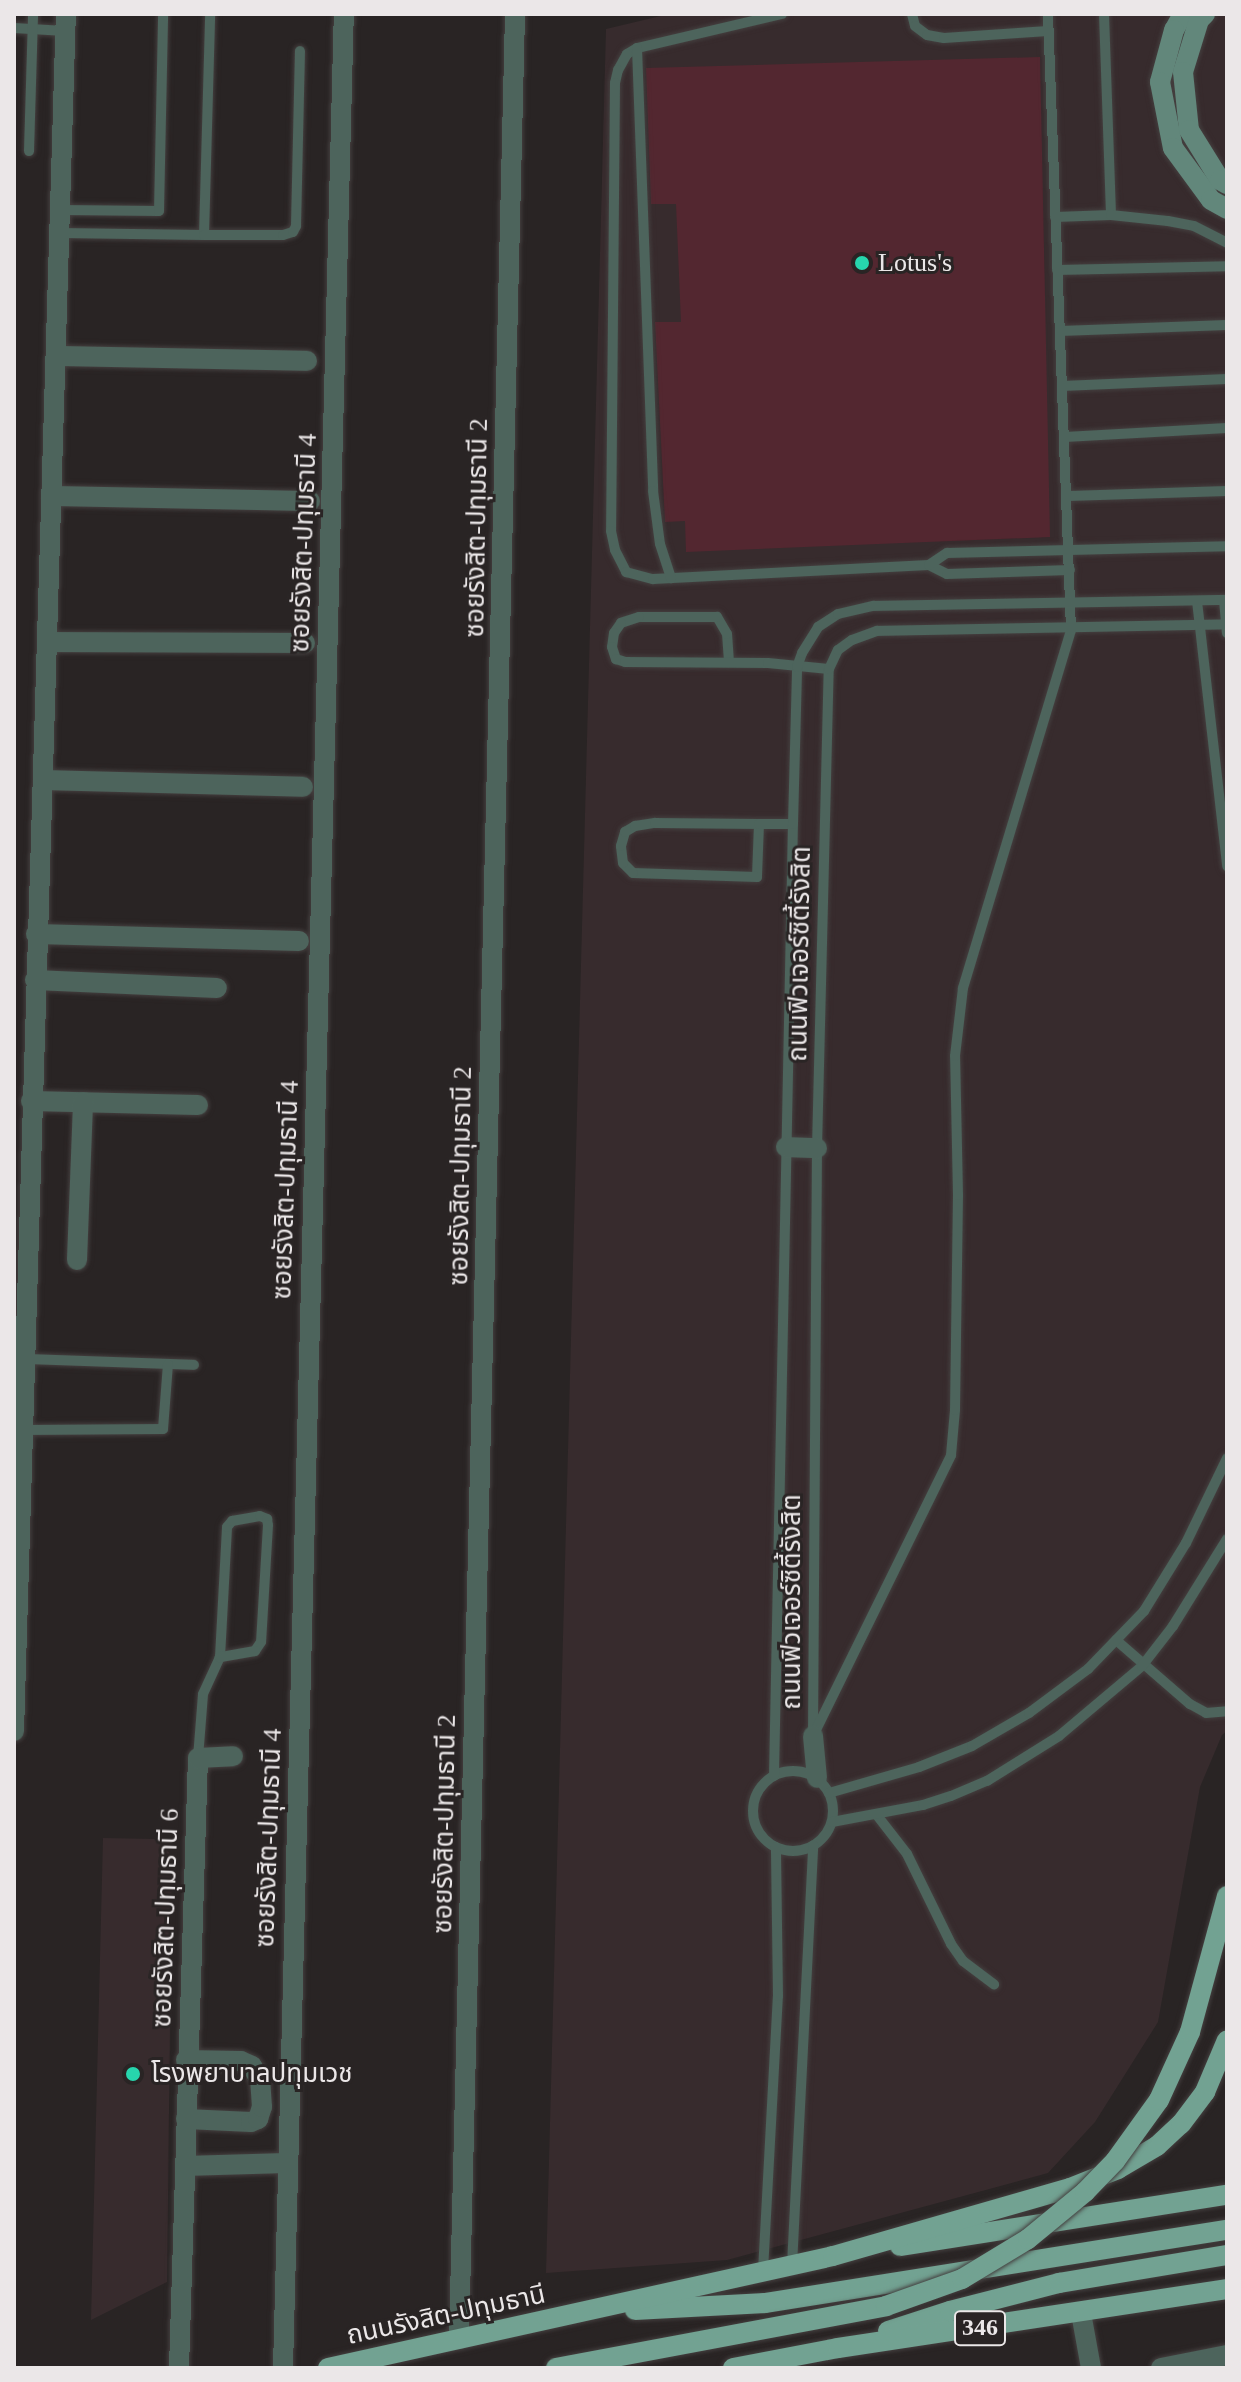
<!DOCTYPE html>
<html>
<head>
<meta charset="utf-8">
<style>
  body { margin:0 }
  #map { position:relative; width:1241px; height:2382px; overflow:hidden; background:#292424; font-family:"Times New Roman","Noto Sans Thai",serif }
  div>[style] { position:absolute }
  .built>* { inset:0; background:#372b2d }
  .building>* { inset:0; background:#532730 }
  .roads { filter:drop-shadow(0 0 2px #443f3f) drop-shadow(0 0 2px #443f3f) }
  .service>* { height:10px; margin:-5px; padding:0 5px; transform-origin:5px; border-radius:5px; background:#4d645c }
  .service>.ring { margin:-5px; padding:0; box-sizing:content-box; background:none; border:10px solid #4d645c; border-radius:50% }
  .minor>* { height:20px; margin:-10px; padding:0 10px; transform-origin:10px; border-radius:10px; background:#4d645c }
  .secondary>* { height:20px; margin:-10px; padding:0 10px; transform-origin:10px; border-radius:10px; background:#62877b }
  .primary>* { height:20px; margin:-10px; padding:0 10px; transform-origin:10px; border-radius:10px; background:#72a292 }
  .bridges { filter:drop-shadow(0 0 2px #443f3f) drop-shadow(0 0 2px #443f3f) }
  .primary-bridge>* { height:20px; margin:-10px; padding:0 10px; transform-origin:10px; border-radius:10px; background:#72a292 }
  .dots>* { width:22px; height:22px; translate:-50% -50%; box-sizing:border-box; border:4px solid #292424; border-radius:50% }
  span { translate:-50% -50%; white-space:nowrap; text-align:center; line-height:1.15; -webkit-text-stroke:6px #292424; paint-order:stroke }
  .shield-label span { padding:2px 6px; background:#292424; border:2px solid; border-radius:6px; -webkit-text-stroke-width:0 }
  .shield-label { font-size:24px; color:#ebe7e8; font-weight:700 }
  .poi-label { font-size:26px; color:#ebe7e8 }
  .left { translate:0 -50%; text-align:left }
  .street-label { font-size:26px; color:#ebe7e8 }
  .frame { position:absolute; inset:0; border:16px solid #ebe7e8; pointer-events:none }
</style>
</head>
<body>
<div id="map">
  <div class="built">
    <i style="clip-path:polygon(669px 14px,1227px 14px,1227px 1731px,1222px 1735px,1200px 1787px,1158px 2022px,1095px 2122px,1048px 2173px,727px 2260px,546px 2273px,606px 29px)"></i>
    <i style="clip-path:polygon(103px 1838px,154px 1839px,163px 1844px,172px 1857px,167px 2282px,91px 2320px)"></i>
  </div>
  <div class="building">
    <i style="clip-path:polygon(1040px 57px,1050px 537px,686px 552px,685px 521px,665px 522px,655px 322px,681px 322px,676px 204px,651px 204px,646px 68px)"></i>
  </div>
  <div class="roads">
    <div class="service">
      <i style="left:782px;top:14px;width:149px;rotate:166.8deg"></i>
      <i style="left:637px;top:48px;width:12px;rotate:149deg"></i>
      <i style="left:627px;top:54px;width:18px;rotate:119deg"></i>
      <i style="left:618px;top:70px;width:13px;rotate:103deg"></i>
      <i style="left:615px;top:83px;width:448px;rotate:90.5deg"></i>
      <i style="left:611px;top:531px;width:19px;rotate:78deg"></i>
      <i style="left:615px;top:550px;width:25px;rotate:63deg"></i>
      <i style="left:626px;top:572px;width:28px;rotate:15deg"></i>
      <i style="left:653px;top:579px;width:276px;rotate:-2.9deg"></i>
      <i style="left:929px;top:565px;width:20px;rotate:27deg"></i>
      <i style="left:947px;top:574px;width:123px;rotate:-1.9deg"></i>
      <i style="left:912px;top:14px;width:12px;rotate:76deg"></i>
      <i style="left:915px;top:26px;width:15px;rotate:37deg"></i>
      <i style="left:927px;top:35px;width:17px;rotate:10deg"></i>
      <i style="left:944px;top:38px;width:104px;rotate:-3.9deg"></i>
      <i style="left:1104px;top:14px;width:201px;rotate:88deg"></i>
      <i style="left:14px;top:28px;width:51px;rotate:3.4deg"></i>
      <i style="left:637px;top:48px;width:443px;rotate:87.9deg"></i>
      <i style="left:653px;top:491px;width:53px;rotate:82.5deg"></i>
      <i style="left:660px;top:544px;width:36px;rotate:72deg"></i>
      <i style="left:29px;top:151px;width:137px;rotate:-88.3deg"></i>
      <i style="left:61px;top:210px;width:98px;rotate:0.6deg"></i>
      <i style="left:159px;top:211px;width:197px;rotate:-88.8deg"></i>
      <i style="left:1055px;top:217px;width:56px;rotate:-2deg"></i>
      <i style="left:1111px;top:215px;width:57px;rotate:6deg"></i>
      <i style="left:1168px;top:221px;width:26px;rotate:11deg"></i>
      <i style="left:1194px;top:226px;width:37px;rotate:27deg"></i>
      <i style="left:60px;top:233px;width:144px;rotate:0.8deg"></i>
      <i style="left:204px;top:235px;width:221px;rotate:-88.4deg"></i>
      <i style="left:204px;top:235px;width:79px"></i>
      <i style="left:283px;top:235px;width:10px;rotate:-17deg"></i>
      <i style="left:293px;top:232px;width:7px;rotate:-63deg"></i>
      <i style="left:296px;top:226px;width:175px;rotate:-88.7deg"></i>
      <i style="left:1057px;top:270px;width:170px;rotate:-1.3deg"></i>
      <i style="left:1060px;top:331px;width:167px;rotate:-2.1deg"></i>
      <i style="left:1062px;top:386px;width:165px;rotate:-2.4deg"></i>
      <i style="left:1065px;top:437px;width:162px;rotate:-3.2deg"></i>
      <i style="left:1068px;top:496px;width:159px;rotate:-1.8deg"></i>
      <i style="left:929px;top:565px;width:22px;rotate:-34deg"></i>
      <i style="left:947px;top:553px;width:280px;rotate:-1.4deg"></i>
      <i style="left:1224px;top:600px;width:33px;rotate:85deg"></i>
      <i style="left:1197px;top:601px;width:267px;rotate:83.5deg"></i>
      <i style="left:729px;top:662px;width:28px;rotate:-94deg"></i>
      <i style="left:727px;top:634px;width:20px;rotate:-120deg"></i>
      <i style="left:717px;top:617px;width:78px;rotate:180deg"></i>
      <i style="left:639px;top:617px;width:19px;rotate:162deg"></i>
      <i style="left:621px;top:623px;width:12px;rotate:125deg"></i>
      <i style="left:614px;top:633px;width:14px;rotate:98deg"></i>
      <i style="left:612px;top:647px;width:13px;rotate:72deg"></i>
      <i style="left:616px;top:659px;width:9px;rotate:18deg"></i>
      <i style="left:625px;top:662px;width:143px;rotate:0.4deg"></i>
      <i style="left:768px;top:663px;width:61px;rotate:5.6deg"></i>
      <i style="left:759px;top:824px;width:53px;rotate:92.2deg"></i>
      <i style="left:757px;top:877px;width:124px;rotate:-178.2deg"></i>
      <i style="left:633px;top:873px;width:14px;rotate:-135deg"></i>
      <i style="left:623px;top:863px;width:17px;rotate:-97deg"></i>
      <i style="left:621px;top:846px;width:15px;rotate:-74deg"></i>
      <i style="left:625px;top:832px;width:12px;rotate:-31deg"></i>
      <i style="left:635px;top:826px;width:20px;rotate:-9deg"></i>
      <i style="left:655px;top:823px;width:104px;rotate:0.6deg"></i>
      <i style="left:759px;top:824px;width:34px"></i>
      <i style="left:25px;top:1359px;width:169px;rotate:2deg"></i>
      <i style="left:23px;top:1430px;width:140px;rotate:-0.4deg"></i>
      <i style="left:163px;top:1429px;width:65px;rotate:-85.6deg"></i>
      <i style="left:1116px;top:1640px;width:98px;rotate:40.9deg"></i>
      <i style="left:1190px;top:1704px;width:18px;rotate:29deg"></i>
      <i style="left:1206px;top:1713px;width:21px;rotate:-5deg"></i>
      <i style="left:813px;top:1734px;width:586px;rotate:-89.61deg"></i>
      <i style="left:817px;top:1148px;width:479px;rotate:-88.6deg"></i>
      <i style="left:829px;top:669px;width:21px;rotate:-65deg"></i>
      <i style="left:838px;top:650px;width:17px;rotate:-36deg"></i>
      <i style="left:852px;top:640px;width:27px;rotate:-20deg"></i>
      <i style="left:877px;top:631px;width:350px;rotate:-1.1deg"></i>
      <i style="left:813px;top:1736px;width:313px;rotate:-63.8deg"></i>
      <i style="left:951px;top:1455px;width:45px;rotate:-84.9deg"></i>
      <i style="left:955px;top:1410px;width:215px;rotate:-89.2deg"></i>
      <i style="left:958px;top:1195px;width:139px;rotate:-91.2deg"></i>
      <i style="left:955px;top:1056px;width:68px;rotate:-83.3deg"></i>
      <i style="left:963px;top:988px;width:374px;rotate:-73.2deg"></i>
      <i style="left:1071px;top:630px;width:616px;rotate:-92.14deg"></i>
      <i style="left:198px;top:1758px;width:64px;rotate:-85.5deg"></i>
      <i style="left:203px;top:1694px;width:41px;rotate:-65.3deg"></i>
      <i style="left:220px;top:1657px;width:130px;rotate:-86.9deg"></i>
      <i style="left:227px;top:1527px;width:8px;rotate:-50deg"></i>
      <i style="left:232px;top:1521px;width:28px;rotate:-10deg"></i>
      <i style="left:260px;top:1516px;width:8px;rotate:23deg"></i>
      <i style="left:267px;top:1519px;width:6px;rotate:81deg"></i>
      <i style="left:268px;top:1525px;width:117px;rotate:93.4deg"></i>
      <i style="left:261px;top:1642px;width:11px;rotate:124deg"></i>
      <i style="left:255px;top:1651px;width:36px;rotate:170deg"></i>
      <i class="ring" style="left:753px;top:1771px;width:70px;height:70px"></i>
      <i style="left:774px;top:1776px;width:952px;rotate:-88.86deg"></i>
      <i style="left:793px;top:824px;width:157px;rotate:-88.5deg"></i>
      <i style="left:797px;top:667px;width:15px;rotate:-70deg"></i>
      <i style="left:802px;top:653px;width:31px;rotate:-58deg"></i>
      <i style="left:818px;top:627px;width:24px;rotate:-33deg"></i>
      <i style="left:838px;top:614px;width:37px;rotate:-13deg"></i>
      <i style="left:874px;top:606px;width:353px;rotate:-1deg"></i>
      <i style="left:829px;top:1793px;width:94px;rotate:-16.1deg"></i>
      <i style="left:919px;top:1767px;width:57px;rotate:-21.6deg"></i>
      <i style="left:972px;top:1746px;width:66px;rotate:-30.1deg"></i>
      <i style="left:1029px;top:1713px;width:74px;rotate:-36.7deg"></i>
      <i style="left:1088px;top:1669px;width:81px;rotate:-46deg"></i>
      <i style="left:1144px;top:1611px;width:80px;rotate:-58.3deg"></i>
      <i style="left:1186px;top:1543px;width:94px;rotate:-64.2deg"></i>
      <i style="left:876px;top:1814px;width:51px;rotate:52.2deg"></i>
      <i style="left:907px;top:1854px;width:100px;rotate:63.9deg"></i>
      <i style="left:951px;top:1944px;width:21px;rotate:55deg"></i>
      <i style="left:963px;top:1961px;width:39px;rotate:37deg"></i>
      <i style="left:832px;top:1822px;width:93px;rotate:-10.6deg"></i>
      <i style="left:923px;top:1805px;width:29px;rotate:-18deg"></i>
      <i style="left:951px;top:1796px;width:39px;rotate:-23deg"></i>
      <i style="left:987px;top:1781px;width:85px;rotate:-32deg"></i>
      <i style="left:1059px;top:1736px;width:109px;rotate:-40.1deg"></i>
      <i style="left:1142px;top:1666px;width:51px;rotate:-52.2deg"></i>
      <i style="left:1173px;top:1626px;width:102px;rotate:-58.2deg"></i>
      <i style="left:792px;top:2265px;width:420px;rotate:-87.1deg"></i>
      <i style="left:763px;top:2271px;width:275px;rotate:-86.9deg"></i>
      <i style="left:778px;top:1996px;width:149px;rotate:-90.8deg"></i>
    </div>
    <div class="minor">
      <i style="left:57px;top:356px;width:250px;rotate:1.1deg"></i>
      <i style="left:51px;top:496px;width:259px;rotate:1.1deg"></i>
      <i style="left:47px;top:642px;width:258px;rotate:0.2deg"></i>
      <i style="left:43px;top:780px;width:260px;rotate:1.5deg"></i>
      <i style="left:36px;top:934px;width:263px;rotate:1.5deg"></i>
      <i style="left:35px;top:980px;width:182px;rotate:2.5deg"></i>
      <i style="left:31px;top:1101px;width:167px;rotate:1.4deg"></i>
      <i style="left:786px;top:1147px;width:31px;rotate:2deg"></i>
      <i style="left:77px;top:1260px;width:158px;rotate:-87.8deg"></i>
      <i style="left:14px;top:1731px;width:1718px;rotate:-88.27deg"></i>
      <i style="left:813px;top:1736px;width:42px;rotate:84.6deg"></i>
      <i style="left:186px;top:2119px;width:65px;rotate:2.6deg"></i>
      <i style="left:251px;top:2122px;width:8px;rotate:-23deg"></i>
      <i style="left:258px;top:2119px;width:13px;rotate:-72deg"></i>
      <i style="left:262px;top:2107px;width:27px;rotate:-94deg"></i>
      <i style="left:260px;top:2080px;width:16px;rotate:-120deg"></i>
      <i style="left:252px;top:2066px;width:12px;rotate:-156deg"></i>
      <i style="left:241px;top:2061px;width:55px;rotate:-179deg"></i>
      <i style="left:185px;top:2166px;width:101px;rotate:-1.7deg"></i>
      <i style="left:1081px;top:2313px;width:56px;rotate:79.7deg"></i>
      <i style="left:459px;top:2339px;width:2326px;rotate:-88.62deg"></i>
      <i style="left:179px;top:2368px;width:610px;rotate:-88.22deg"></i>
      <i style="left:198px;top:1758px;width:35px;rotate:-3deg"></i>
      <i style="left:283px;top:2368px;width:2355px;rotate:-88.52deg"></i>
      <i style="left:1161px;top:2368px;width:67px;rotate:-11.1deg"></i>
    </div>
    <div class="secondary">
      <i style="left:1183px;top:14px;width:18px;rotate:119deg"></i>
      <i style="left:1174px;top:30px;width:54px;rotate:105.1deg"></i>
      <i style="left:1160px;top:82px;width:67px;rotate:78.9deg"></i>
      <i style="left:1173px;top:148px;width:64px;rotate:53.8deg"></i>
      <i style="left:1211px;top:200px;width:18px;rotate:29deg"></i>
      <i style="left:1205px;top:14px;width:8px;rotate:135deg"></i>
      <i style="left:1199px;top:20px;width:54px;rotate:107.1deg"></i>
      <i style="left:1183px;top:72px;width:58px;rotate:84.1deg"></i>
      <i style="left:1189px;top:130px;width:59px;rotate:58.2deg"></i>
      <i style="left:1220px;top:180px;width:8px;rotate:30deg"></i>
    </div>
    <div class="primary">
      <i style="left:900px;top:2246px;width:331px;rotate:-8.9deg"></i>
      <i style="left:635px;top:2310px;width:130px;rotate:-3.1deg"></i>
      <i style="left:765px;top:2303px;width:468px;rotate:-9deg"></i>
      <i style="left:888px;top:2331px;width:65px;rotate:-17.9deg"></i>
      <i style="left:950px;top:2311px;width:113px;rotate:-14.4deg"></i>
      <i style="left:1059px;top:2283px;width:170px;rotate:-9.5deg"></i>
      <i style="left:328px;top:2368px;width:517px;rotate:-12.5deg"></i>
      <i style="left:833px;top:2256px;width:247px;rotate:-16deg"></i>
      <i style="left:1070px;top:2188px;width:52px;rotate:-21.6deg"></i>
      <i style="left:1118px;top:2169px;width:45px;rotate:-30.5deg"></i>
      <i style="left:1157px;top:2146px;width:33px;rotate:-43deg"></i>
      <i style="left:1181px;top:2124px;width:40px;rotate:-53deg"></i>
      <i style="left:1205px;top:2092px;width:56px;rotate:-67.1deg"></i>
      <i style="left:733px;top:2368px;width:107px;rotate:-10.8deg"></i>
      <i style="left:838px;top:2348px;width:393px;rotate:-8.6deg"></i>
    </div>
  </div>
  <div class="bridges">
    <div class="primary-bridge">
      <i style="left:556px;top:2368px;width:336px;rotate:-10.6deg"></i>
      <i style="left:886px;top:2306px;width:81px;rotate:-19.6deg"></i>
      <i style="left:962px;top:2279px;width:77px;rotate:-31.2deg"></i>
      <i style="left:1028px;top:2239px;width:74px;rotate:-39.5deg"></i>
      <i style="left:1085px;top:2192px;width:43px;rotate:-45.9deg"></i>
      <i style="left:1115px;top:2161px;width:75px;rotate:-54.2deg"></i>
      <i style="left:1159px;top:2100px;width:75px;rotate:-65.5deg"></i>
      <i style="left:1190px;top:2032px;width:141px;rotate:-74.8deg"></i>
    </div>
  </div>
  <div class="dots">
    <i style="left:862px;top:263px;background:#27d5ad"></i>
    <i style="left:133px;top:2074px;background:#27d5ad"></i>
  </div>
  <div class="shield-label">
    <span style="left:980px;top:2328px">346</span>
  </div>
  <div class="poi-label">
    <span class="left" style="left:878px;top:263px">Lotus's</span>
    <span class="left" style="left:151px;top:2074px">โรงพยาบาลปทุมเวช</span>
  </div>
  <div class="street-label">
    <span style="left:477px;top:528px;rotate:-89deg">ซอยรังสิต-ปทุมธานี 2</span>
    <span style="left:304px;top:543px;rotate:-88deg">ซอยรังสิต-ปทุมธานี 4</span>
    <span style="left:800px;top:954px;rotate:-89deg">ถนนฟิวเจอร์ซิตี้รังสิต</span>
    <span style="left:461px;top:1176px;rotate:-89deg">ซอยรังสิต-ปทุมธานี 2</span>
    <span style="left:286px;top:1190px;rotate:-88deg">ซอยรังสิต-ปทุมธานี 4</span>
    <span style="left:792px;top:1602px;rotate:-90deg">ถนนฟิวเจอร์ซิตี้รังสิต</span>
    <span style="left:445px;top:1824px;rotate:-89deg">ซอยรังสิต-ปทุมธานี 2</span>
    <span style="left:269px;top:1838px;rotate:-88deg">ซอยรังสิต-ปทุมธานี 4</span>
    <span style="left:166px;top:1918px;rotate:-88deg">ซอยรังสิต-ปทุมธานี 6</span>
    <span style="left:446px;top:2315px;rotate:-12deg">ถนนรังสิต-ปทุมธานี</span>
  </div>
  <div class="frame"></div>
</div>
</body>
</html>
